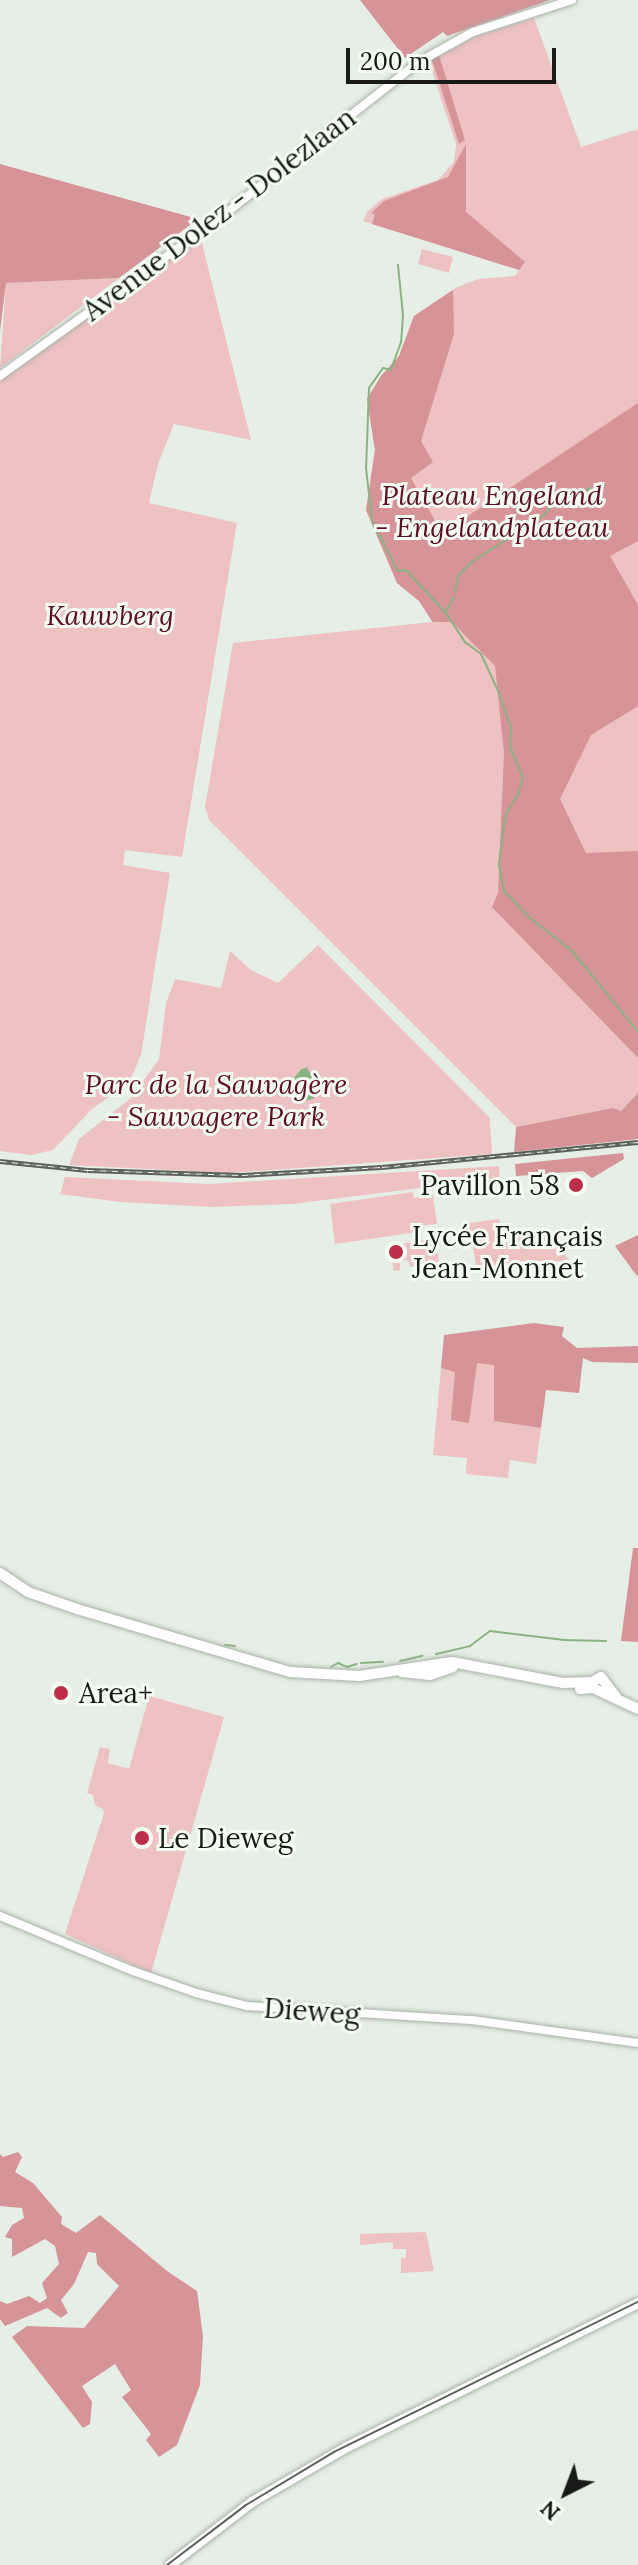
<!DOCTYPE html>
<html>
<head>
<meta charset="utf-8">
<style>
  body { margin:0 }
  #map { position:relative; width:638px; height:2565px; overflow:hidden; background:#e6efe5; font-family:Lora,serif }
  div>[style] { position:absolute }
  .green>* { inset:0; background:#eec1c3 }
  .forest>* { inset:0; background:#d69398 }
  .water>* { inset:0; background:#8ab383 }
  .stream>* { height:2px; margin:-1px; padding:0 1px; transform-origin:1px; border-radius:1px; background:#8ab383 }
  .roads { filter:drop-shadow(0 0 2px #a9b2a8) drop-shadow(0 0 2px #a9b2a8) }
  .tertiary>* { height:8px; margin:-4px; padding:0 4px; transform-origin:4px; border-radius:4px; background:#fff }
  .secondary>* { height:10px; margin:-5px; padding:0 5px; transform-origin:5px; border-radius:5px; background:#fff }
  .tram>* { height:2px; margin:-1px; padding:0 1px; transform-origin:1px; border-radius:1px; background:#5b605a }
  .rail>* { height:5px; margin-top:-2.5px; transform-origin:0; background:repeating-linear-gradient(90deg,#f4fdf2 0 6px,#5b605a 0 12px); box-sizing:border-box; border-block:2px solid #5b605a }
  .dots>* { width:22px; height:22px; translate:-50% -50%; box-sizing:border-box; border:4px solid #f4fdf2; border-radius:50% }
  span { translate:-50% -50%; white-space:nowrap; text-align:center; line-height:1.15; -webkit-text-stroke:6px #f4fdf2; paint-order:stroke }
  .street-label { font-size:28px; color:#171a16 }
  .park-label { font-size:28px; color:#5e0e20; font-style:italic }
  .poi-label { font-size:28px; color:#171a16 }
  .right { translate:-100% -50%; text-align:right }
  .left { translate:0 -50%; text-align:left }
  .north { position:absolute; left:526px; top:2453px; width:80px; height:80px; -webkit-text-stroke:6px #f4fdf2; paint-order:stroke; rotate:222deg; font-size:22px; font-weight:700; line-height:32px; text-align:center; color:#171a16 }
  .north::after { content:''; display:block; margin:auto; width:28px; height:36px; background:#171a16; clip-path:polygon(50% 0,100% 100%,50% 72%,0 100%) }
  .scale { position:absolute; left:346px; top:48px; width:210px; height:36px; box-sizing:border-box; border:4px solid #171a16; border-top:0; padding-left:10px; font-size:24px; line-height:28px; white-space:nowrap; color:#171a16; -webkit-text-stroke:6px #f4fdf2; paint-order:stroke }
</style>
</head>
<body>
<div id="map">
  <div class="green">
    <i style="clip-path:polygon(534px 18px,581px 147px,638px 129px,638px 1093px,621px 1111px,613px 1108px,516px 1127px,209px 820px,205px 807px,233px 643px,432px 622px,419px 601px,397px 583px,366px 510px,375px 450px,367px 399px,381px 376px,399px 356px,414px 316px,457px 287px,479px 279px,515px 276px,519px 270px,363px 221px,367px 212px,382px 199px,438px 180px,454px 162px,456px 144px,429px 62px,471px 38px)"></i>
    <i style="clip-path:polygon(200px 235px,251px 440px,174px 424px,158px 464px,149px 503px,237px 523px,182px 857px,125px 850px,123px 865px,170px 873px,141px 1055px,132px 1076px,120px 1089px,92px 1109px,53px 1150px,31px 1155px,0 1151px,0 380px)"></i>
    <i style="clip-path:polygon(422px 249px,453px 257px,449px 273px,418px 264px)"></i>
    <i style="clip-path:polygon(119px 278px,0 368px,6px 283px)"></i>
    <i style="clip-path:polygon(evenodd,318px 945px,490px 1118px,492px 1154px,228px 1173px,69px 1165px,79px 1139px,131px 1098px,159px 1059px,166px 1003px,175px 979px,221px 988px,230px 951px,251px 970px,278px 983px,318px 945px,300px 1069px,313px 1079px,318px 1089px,313px 1099px,302px 1102px,285px 1092px,300px 1069px)"></i>
    <i style="clip-path:polygon(499px 1166px,500px 1178px,292px 1204px,212px 1207px,120px 1202px,60px 1194px,65px 1177px,209px 1184px)"></i>
    <i style="clip-path:polygon(413px 1192px,414px 1198px,433px 1195px,437px 1224px,418px 1226px,418px 1232px,335px 1244px,330px 1204px)"></i>
    <i style="clip-path:polygon(499px 1219px,502px 1233px,547px 1229px,569px 1260px,477px 1271px,469px 1223px)"></i>
    <i style="clip-path:polygon(435px 1238px,439px 1262px,410px 1267px,408px 1260px,400px 1261px,400px 1270px,394px 1271px,389px 1246px)"></i>
    <i style="clip-path:polygon(476px 1363px,494px 1364px,494px 1421px,541px 1428px,536px 1464px,510px 1460px,508px 1478px,466px 1474px,467px 1458px,433px 1455px,441px 1368px,455px 1371px,469px 1422px)"></i>
    <i style="clip-path:polygon(149px 1696px,224px 1717px,151px 1973px,65px 1934px,104px 1813px,103px 1809px,95px 1805px,93px 1795px,87px 1793px,100px 1747px,110px 1749px,108px 1763px,129px 1769px)"></i>
    <i style="clip-path:polygon(426px 2232px,434px 2271px,401px 2273px,401px 2258px,406px 2258px,406px 2249px,393px 2249px,393px 2242px,360px 2245px,360px 2234px)"></i>
  </div>
  <div class="forest">
    <i style="clip-path:polygon(360px 0,550px 0,447px 36px,443px 32px,405px 58px)"></i>
    <i style="clip-path:polygon(439px 55px,465px 140px,459px 144px,432px 60px)"></i>
    <i style="clip-path:polygon(466px 144px,466px 212px,525px 262px,519px 270px,372px 224px,375px 215px,371px 213px,384px 201px,448px 177px)"></i>
    <i style="clip-path:polygon(0 164px,198px 219px,119px 278px,6px 283px,0 331px)"></i>
    <i style="clip-path:polygon(453px 290px,454px 334px,421px 441px,433px 462px,411px 478px,442px 533px,638px 403px,638px 541px,610px 556px,638px 605px,638px 706px,591px 735px,560px 799px,586px 853px,638px 851px,638px 1058px,492px 907px,498px 893px,504px 753px,495px 666px,452px 622px,433px 622px,419px 601px,397px 583px,366px 510px,375px 450px,367px 399px,381px 376px,399px 356px,414px 316px)"></i>
    <i style="clip-path:polygon(638px 1093px,638px 1139px,514px 1152px,516px 1127px,613px 1108px,621px 1111px)"></i>
    <i style="clip-path:polygon(623px 1153px,624px 1159px,592px 1178px,583px 1171px,516px 1176px,515px 1164px)"></i>
    <i style="clip-path:polygon(638px 1235px,638px 1275px,637px 1276px,615px 1246px)"></i>
    <i style="clip-path:polygon(534px 1323px,564px 1327px,562px 1336px,577px 1348px,638px 1346px,638px 1363px,592px 1362px,583px 1358px,579px 1393px,546px 1390px,541px 1428px,494px 1421px,494px 1365px,477px 1363px,469px 1423px,451px 1420px,455px 1372px,441px 1368px,444px 1335px)"></i>
    <i style="clip-path:polygon(633px 1548px,638px 1548px,638px 1642px,621px 1641px)"></i>
    <i style="clip-path:polygon(18px 2152px,22px 2157px,15px 2172px,33px 2183px,62px 2217px,61px 2224px,76px 2233px,100px 2215px,167px 2271px,197px 2291px,203px 2336px,200px 2385px,177px 2445px,159px 2457px,146px 2440px,151px 2434px,122px 2397px,131px 2390px,115px 2364px,82px 2386px,92px 2402px,90px 2424px,83px 2428px,12px 2337px,27px 2326px,84px 2328px,119px 2286px,97px 2264px,96px 2253px,88px 2252px,74px 2284px,61px 2300px,68px 2313px,61px 2318px,47px 2308px,5px 2326px,0 2319px,0 2301px,7px 2304px,29px 2296px,40px 2303px,47px 2298px,42px 2283px,59px 2264px,55px 2246px,45px 2239px,12px 2257px,12px 2239px,5px 2237px,12px 2225px,24px 2218px,22px 2208px,0 2206px,0 2154px,3px 2157px)"></i>
  </div>
  <div class="water">
    <i style="clip-path:polygon(307px 1067px,319px 1092px,313px 1099px,302px 1102px,289px 1096px,285px 1090px,300px 1070px)"></i>
  </div>
  <div class="stream">
    <i style="left:398px;top:265px;width:50px;rotate:84.3deg"></i>
    <i style="left:403px;top:315px;width:27px;rotate:94deg"></i>
    <i style="left:401px;top:342px;width:30px;rotate:110deg"></i>
    <i style="left:391px;top:370px;width:8px;rotate:-166deg"></i>
    <i style="left:383px;top:368px;width:24px;rotate:125deg"></i>
    <i style="left:369px;top:388px;width:80px;rotate:92.1deg"></i>
    <i style="left:366px;top:468px;width:53px;rotate:83.5deg"></i>
    <i style="left:372px;top:521px;width:56px;rotate:62.5deg"></i>
    <i style="left:398px;top:571px;width:8px;rotate:-7deg"></i>
    <i style="left:406px;top:570px;width:59px;rotate:47.1deg"></i>
    <i style="left:446px;top:613px;width:35px;rotate:57deg"></i>
    <i style="left:465px;top:642px;width:20px;rotate:37deg"></i>
    <i style="left:481px;top:654px;width:43px;rotate:65.2deg"></i>
    <i style="left:499px;top:693px;width:37px;rotate:71deg"></i>
    <i style="left:511px;top:728px;width:19px;rotate:93deg"></i>
    <i style="left:510px;top:747px;width:34px;rotate:67deg"></i>
    <i style="left:523px;top:778px;width:17px;rotate:107deg"></i>
    <i style="left:518px;top:794px;width:23px;rotate:121deg"></i>
    <i style="left:506px;top:814px;width:17px;rotate:100deg"></i>
    <i style="left:503px;top:831px;width:34px;rotate:97deg"></i>
    <i style="left:499px;top:865px;width:26px;rotate:79deg"></i>
    <i style="left:504px;top:891px;width:36px;rotate:46deg"></i>
    <i style="left:529px;top:917px;width:55px;rotate:38.3deg"></i>
    <i style="left:572px;top:951px;width:104px;rotate:50.8deg"></i>
    <i style="left:455px;top:592px;width:16px;rotate:-79deg"></i>
    <i style="left:458px;top:576px;width:21px;rotate:-45deg"></i>
    <i style="left:473px;top:561px;width:83px;rotate:-32.7deg"></i>
    <i style="left:543px;top:516px;width:16px;rotate:-47deg"></i>
    <i style="left:554px;top:504px;width:40px;rotate:-23.4deg"></i>
    <i style="left:446px;top:612px;width:17px;rotate:-62deg"></i>
    <i style="left:225px;top:1645px;width:10px;rotate:6deg"></i>
    <i style="left:436px;top:1654px;width:35px;rotate:-13deg"></i>
    <i style="left:470px;top:1646px;width:25px;rotate:-37deg"></i>
    <i style="left:490px;top:1631px;width:75px;rotate:6.9deg"></i>
    <i style="left:564px;top:1640px;width:42px;rotate:1.4deg"></i>
    <i style="left:400px;top:1661px;width:23px;rotate:-13deg"></i>
    <i style="left:361px;top:1663px;width:22px;rotate:-3deg"></i>
    <i style="left:331px;top:1667px;width:8px;rotate:-30deg"></i>
    <i style="left:338px;top:1663px;width:10px;rotate:24deg"></i>
    <i style="left:347px;top:1667px;width:10px;rotate:-17deg"></i>
  </div>
  <div class="roads">
    <div class="tertiary">
      <i style="left:0;top:376px;width:272px;rotate:-35.7deg"></i>
      <i style="left:221px;top:217px;width:251px;rotate:-38.1deg"></i>
      <i style="left:419px;top:62px;width:62px;rotate:-29.1deg"></i>
      <i style="left:473px;top:32px;width:104px;rotate:-17.9deg"></i>
      <i style="left:0;top:1916px;width:144px;rotate:22.5deg"></i>
      <i style="left:133px;top:1971px;width:67px;rotate:19.2deg"></i>
      <i style="left:196px;top:1993px;width:53px;rotate:14.3deg"></i>
      <i style="left:247px;top:2006px;width:225px;rotate:3.6deg"></i>
      <i style="left:472px;top:2020px;width:168px;rotate:7.9deg"></i>
    </div>
    <div class="secondary">
      <i style="left:0;top:1573px;width:34px;rotate:34deg"></i>
      <i style="left:28px;top:1592px;width:52px;rotate:19.1deg"></i>
      <i style="left:77px;top:1609px;width:222px;rotate:16.5deg"></i>
      <i style="left:290px;top:1672px;width:69px;rotate:3.3deg"></i>
      <i style="left:359px;top:1676px;width:94px;rotate:-8.6deg"></i>
      <i style="left:452px;top:1662px;width:113px;rotate:10.7deg"></i>
      <i style="left:563px;top:1683px;width:29px;rotate:-2deg"></i>
      <i style="left:592px;top:1682px;width:10px;rotate:-29deg"></i>
      <i style="left:601px;top:1677px;width:26px;rotate:53deg"></i>
      <i style="left:402px;top:1672px;width:28px;rotate:6deg"></i>
      <i style="left:430px;top:1675px;width:24px;rotate:-19deg"></i>
      <i style="left:580px;top:1689px;width:13px;rotate:-4deg"></i>
      <i style="left:593px;top:1688px;width:50px;rotate:25deg"></i>
      <i style="left:170px;top:2565px;width:103px;rotate:-37.5deg"></i>
      <i style="left:252px;top:2502px;width:110px;rotate:-30.1deg"></i>
      <i style="left:347px;top:2447px;width:325px;rotate:-26.3deg"></i>
    </div>
  </div>
  <div class="tram">
    <i style="left:167px;top:2565px;width:99px;rotate:-37.2deg"></i>
    <i style="left:246px;top:2505px;width:103px;rotate:-31.1deg"></i>
    <i style="left:334px;top:2452px;width:339px;rotate:-26.3deg"></i>
  </div>
  <div class="rail">
    <i style="left:0;top:1161px;width:88px;rotate:5.8deg"></i>
    <i style="left:88px;top:1170px;width:154px;rotate:1.9deg"></i>
    <i style="left:242px;top:1175px;width:140px;rotate:-3.3deg"></i>
    <i style="left:382px;top:1167px;width:257px;rotate:-5.6deg"></i>
  </div>
  <div class="dots">
    <i style="left:576px;top:1185px;background:#be2d4a"></i>
    <i style="left:396px;top:1252px;background:#be2d4a"></i>
    <i style="left:61px;top:1693px;background:#be2d4a"></i>
    <i style="left:142px;top:1838px;background:#be2d4a"></i>
  </div>
  <div class="street-label">
    <span style="left:219px;top:214px;rotate:-37deg">Avenue Dolez - Dolezlaan</span>
    <span style="left:312px;top:2011px;rotate:4deg">Dieweg</span>
  </div>
  <div class="park-label">
    <span style="left:492px;top:511px">Plateau Engeland<br>- Engelandplateau</span>
    <span style="left:110px;top:615px">Kauwberg</span>
    <span style="left:216px;top:1100px">Parc de la Sauvagère<br>- Sauvagere Park</span>
  </div>
  <div class="poi-label">
    <span class="right" style="left:560px;top:1185px">Pavillon 58</span>
    <span class="left" style="left:412px;top:1252px">Lycée Français<br>Jean-Monnet</span>
    <span class="left" style="left:79px;top:1693px">Area+</span>
    <span class="left" style="left:158px;top:1838px">Le Dieweg</span>
  </div>
  <div class="north">N</div>
  <div class="scale">200 m</div>
</div>
</body>
</html>
